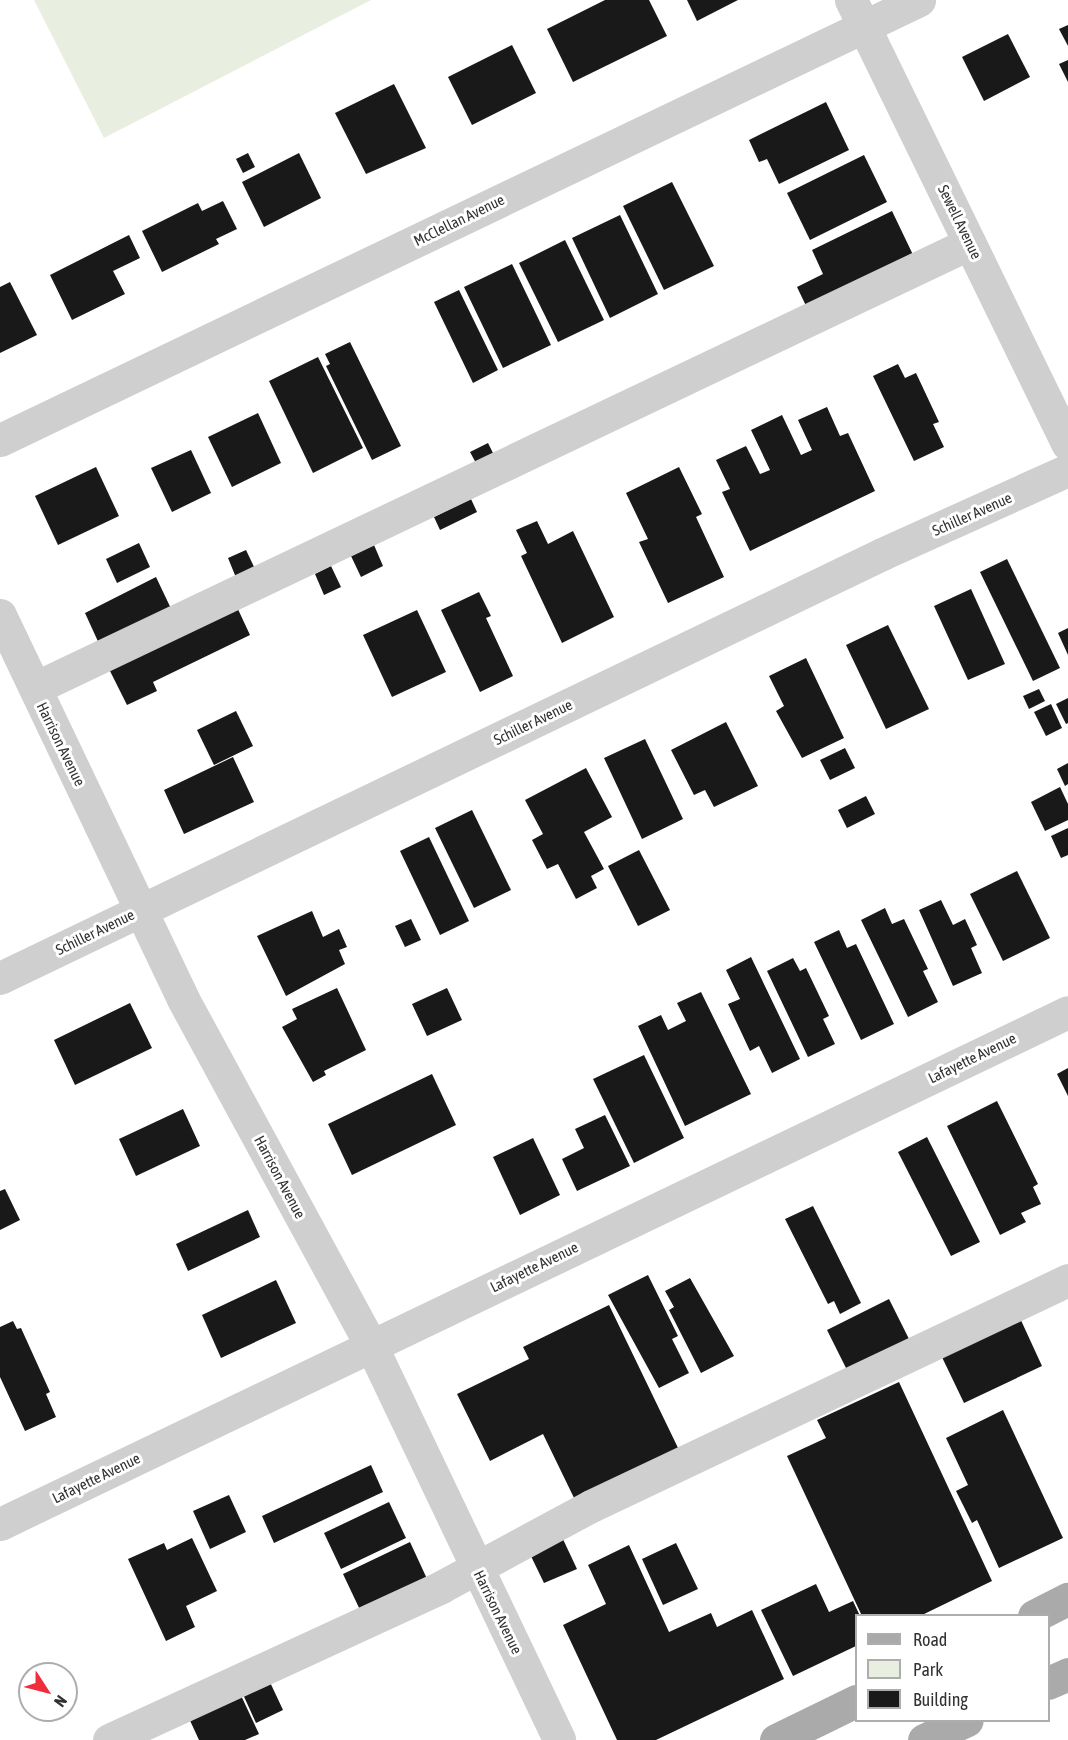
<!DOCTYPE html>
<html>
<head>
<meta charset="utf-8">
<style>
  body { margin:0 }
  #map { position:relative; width:1068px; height:1740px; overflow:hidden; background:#fff; font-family:"Asap Condensed",sans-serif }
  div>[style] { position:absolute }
  .green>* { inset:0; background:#e8efe0 }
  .building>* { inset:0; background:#191919 }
  .minor>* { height:33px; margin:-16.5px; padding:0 16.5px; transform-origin:16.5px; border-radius:16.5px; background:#cfcfcf }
  .major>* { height:33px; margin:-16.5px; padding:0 16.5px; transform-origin:16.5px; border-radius:16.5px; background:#aaa }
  span { translate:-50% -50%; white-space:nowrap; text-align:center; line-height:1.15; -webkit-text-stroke:6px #fff; paint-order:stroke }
  .street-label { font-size:15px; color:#323232 }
  .legend { position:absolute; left:855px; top:1614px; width:195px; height:108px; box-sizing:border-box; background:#fff; border:2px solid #adadad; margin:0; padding:8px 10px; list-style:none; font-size:18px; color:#323232 }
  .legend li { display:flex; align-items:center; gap:12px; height:30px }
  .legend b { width:30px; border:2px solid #adadad }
  .north { position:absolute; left:18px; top:1662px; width:60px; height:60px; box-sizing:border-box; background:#fff; border:2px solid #adadad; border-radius:50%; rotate:126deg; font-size:16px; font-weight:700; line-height:24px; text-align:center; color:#323232 }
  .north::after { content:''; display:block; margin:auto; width:21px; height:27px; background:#f02d3b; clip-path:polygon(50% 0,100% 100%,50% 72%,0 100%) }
</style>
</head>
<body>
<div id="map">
  <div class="green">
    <i style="clip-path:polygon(34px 0,371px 0,104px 138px)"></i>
  </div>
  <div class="building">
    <i style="clip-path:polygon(605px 0,649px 0,667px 36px,573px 82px,547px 29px)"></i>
    <i style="clip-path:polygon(687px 0,738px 0,697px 21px)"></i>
    <i style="clip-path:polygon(1068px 25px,1068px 46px,1059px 29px)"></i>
    <i style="clip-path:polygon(1008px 34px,1030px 77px,984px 101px,962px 57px)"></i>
    <i style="clip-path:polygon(512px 45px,536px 93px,472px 125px,448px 77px)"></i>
    <i style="clip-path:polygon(1068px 60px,1068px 82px,1059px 64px)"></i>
    <i style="clip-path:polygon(394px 84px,426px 148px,366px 174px,335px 113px)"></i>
    <i style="clip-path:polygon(826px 102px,849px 150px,779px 184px,767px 159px,759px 162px,749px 140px)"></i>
    <i style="clip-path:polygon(248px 153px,255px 167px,243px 173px,236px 159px)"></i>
    <i style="clip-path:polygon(299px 153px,321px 198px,264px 227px,242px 182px)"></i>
    <i style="clip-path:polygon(864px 155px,887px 202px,810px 240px,787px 193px)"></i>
    <i style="clip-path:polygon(672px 182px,714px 266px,664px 290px,623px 206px)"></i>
    <i style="clip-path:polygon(223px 201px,237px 229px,216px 239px,219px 244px,162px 272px,142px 231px,198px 203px,202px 211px)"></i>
    <i style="clip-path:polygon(892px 211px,916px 261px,809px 312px,797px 287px,823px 274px,812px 250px)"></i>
    <i style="clip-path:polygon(620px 215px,658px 294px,610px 318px,572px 238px)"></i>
    <i style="clip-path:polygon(129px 235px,140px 258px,113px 271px,125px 294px,72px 320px,50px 275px)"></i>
    <i style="clip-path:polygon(565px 240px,604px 320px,558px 342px,519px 263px)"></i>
    <i style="clip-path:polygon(512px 264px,551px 345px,503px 368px,464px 287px)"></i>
    <i style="clip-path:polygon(10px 282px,37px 335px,0 353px,0 287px)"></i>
    <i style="clip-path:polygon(459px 290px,498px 370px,473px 383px,434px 302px)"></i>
    <i style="clip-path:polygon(350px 342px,401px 446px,372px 460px,326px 366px,330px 364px,325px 354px)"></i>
    <i style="clip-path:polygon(318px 357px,363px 448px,313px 473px,269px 381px)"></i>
    <i style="clip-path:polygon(898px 364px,905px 378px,916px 373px,939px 422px,933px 424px,944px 447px,914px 461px,873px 376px)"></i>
    <i style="clip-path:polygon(827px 407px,840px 436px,848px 433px,875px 491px,750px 551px,722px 492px,730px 489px,716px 460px,746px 446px,760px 474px,770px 470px,751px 430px,782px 415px,801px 455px,812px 450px,798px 420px)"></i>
    <i style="clip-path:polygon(258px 413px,281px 463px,232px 487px,208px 437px)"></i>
    <i style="clip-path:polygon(488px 443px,495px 457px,477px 465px,470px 452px)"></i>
    <i style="clip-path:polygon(191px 450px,211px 493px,172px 512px,151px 468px)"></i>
    <i style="clip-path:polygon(96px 467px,119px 516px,58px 545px,35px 496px)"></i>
    <i style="clip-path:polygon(679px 467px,702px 514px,696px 517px,724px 577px,668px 603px,639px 542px,648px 539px,626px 493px)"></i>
    <i style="clip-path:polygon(471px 499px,477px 512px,440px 530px,434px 517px)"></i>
    <i style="clip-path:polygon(537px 521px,548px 544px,573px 531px,614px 617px,562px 643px,521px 556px,527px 553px,516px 530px)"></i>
    <i style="clip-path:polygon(139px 543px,150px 567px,117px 583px,106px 559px)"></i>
    <i style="clip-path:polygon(374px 545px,383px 566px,361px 577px,351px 556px)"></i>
    <i style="clip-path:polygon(246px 550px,256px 571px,237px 580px,228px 558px)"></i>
    <i style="clip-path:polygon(1007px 559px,1060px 668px,1033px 681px,980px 572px)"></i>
    <i style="clip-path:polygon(331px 566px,341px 587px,324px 595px,315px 574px)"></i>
    <i style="clip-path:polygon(156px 577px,175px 617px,101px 648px,85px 613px)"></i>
    <i style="clip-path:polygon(971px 589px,1005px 664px,968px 680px,934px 606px)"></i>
    <i style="clip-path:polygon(479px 592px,491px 616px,486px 618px,513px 676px,480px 692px,441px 610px)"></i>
    <i style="clip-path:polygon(236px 605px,250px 635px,153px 682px,157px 691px,127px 705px,108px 667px)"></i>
    <i style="clip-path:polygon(417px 610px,446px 672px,392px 697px,363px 635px)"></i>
    <i style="clip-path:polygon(888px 625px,929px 709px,886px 729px,846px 645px)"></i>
    <i style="clip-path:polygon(1068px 628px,1068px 655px,1058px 633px)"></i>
    <i style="clip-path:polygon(806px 658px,844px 738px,802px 758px,776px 711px,784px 706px,769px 676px)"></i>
    <i style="clip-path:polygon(1039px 689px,1045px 701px,1029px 709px,1023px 696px)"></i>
    <i style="clip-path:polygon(1068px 698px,1068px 723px,1066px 724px,1056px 704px)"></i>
    <i style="clip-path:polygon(1051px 704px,1062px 728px,1046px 736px,1034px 712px)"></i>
    <i style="clip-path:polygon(236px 711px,253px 746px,214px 765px,197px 730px)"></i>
    <i style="clip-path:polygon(726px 722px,758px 786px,714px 807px,705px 790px,694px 795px,671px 750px)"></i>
    <i style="clip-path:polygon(645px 739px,683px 819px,642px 839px,604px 758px)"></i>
    <i style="clip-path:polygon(845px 748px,855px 768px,830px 780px,820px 760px)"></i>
    <i style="clip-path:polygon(233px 757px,254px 802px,184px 834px,164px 790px)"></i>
    <i style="clip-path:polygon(1068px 763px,1068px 784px,1065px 786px,1057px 769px)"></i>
    <i style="clip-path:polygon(586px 768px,612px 817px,584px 832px,604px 869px,591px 876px,597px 888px,576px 899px,558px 864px,547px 869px,532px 840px,543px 834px,525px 800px)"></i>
    <i style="clip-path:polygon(1060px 787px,1068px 804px,1068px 820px,1045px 831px,1031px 802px)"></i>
    <i style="clip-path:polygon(866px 796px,875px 814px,847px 828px,838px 810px)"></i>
    <i style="clip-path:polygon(472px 810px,511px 890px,474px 908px,435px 828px)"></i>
    <i style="clip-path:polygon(1068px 828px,1068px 855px,1061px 858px,1051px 836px)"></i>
    <i style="clip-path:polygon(429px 837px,469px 921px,440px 935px,400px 851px)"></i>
    <i style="clip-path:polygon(639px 850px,670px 910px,638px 926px,608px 866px)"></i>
    <i style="clip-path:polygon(1017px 871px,1050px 938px,1003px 961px,970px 894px)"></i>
    <i style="clip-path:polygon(941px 900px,953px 925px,965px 919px,977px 945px,971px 948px,982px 973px,953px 986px,919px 910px)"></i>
    <i style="clip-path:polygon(885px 908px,892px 924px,904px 919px,928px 969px,923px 971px,938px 1002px,908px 1017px,861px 920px)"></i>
    <i style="clip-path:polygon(312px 911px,323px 937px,339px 929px,347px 947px,339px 950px,345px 964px,286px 996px,257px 936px)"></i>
    <i style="clip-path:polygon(411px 919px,421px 940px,405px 947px,395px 926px)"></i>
    <i style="clip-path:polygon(839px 930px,847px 948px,856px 944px,894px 1024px,861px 1040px,814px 942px)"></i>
    <i style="clip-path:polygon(751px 957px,800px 1059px,772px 1073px,759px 1046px,750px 1051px,728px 1004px,740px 999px,726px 970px)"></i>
    <i style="clip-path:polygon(793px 958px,800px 971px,806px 968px,829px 1016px,823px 1019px,835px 1044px,808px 1057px,767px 971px)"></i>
    <i style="clip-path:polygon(337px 988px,366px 1050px,324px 1071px,326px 1075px,313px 1082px,282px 1027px,297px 1019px,292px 1009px)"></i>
    <i style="clip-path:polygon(447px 988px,462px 1020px,427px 1036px,412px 1004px)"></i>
    <i style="clip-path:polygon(701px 992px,751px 1094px,685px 1126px,638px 1026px,661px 1015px,668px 1030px,686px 1021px,677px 1003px)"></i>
    <i style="clip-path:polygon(130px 1003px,152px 1048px,75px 1085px,54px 1040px)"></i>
    <i style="clip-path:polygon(644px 1055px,684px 1138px,634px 1163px,593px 1079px)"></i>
    <i style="clip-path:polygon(1068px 1068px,1068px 1096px,1057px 1074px)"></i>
    <i style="clip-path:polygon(432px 1074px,456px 1125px,352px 1175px,328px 1124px)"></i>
    <i style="clip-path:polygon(997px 1101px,1038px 1184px,1033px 1187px,1041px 1204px,1021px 1213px,1026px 1222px,1000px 1235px,947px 1126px)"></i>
    <i style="clip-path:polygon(183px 1109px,200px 1146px,136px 1176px,119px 1139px)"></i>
    <i style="clip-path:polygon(605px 1115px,630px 1166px,577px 1191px,562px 1159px,584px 1148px,575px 1129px)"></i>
    <i style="clip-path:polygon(927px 1137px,980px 1242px,951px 1256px,898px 1152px)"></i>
    <i style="clip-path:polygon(533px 1138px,560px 1195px,520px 1215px,493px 1157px)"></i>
    <i style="clip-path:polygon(5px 1189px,20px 1220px,0 1230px,0 1191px)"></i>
    <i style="clip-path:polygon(813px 1206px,861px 1303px,840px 1314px,834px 1301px,828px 1304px,785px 1219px)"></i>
    <i style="clip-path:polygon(248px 1210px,260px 1237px,188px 1271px,176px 1244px)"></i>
    <i style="clip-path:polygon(648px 1275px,678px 1336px,672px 1339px,689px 1373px,659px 1388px,608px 1295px)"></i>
    <i style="clip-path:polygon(690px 1278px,734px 1356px,701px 1373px,669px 1310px,674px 1307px,665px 1291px)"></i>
    <i style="clip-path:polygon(276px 1280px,296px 1323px,221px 1358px,202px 1315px)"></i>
    <i style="clip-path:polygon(889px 1299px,909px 1339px,847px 1370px,827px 1330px)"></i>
    <i style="clip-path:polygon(609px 1305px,680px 1452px,576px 1502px,543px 1434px,490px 1461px,457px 1394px,529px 1359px,523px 1347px)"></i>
    <i style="clip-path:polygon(1019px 1316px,1042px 1366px,964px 1403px,940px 1353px)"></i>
    <i style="clip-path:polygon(13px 1321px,17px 1329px,21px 1328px,50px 1392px,46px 1394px,56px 1417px,25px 1431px,0 1377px,0 1327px)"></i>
    <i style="clip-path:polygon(899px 1382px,992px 1581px,920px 1616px,862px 1616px,787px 1456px,826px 1438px,817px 1420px)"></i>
    <i style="clip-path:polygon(1003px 1410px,1063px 1538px,999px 1568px,977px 1520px,972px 1523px,956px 1491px,968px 1485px,946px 1438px)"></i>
    <i style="clip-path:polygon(371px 1465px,383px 1492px,274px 1543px,262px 1516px)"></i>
    <i style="clip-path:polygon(229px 1495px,246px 1532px,210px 1549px,193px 1511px)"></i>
    <i style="clip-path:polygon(389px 1502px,406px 1538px,341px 1569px,324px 1533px)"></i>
    <i style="clip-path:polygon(561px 1535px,577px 1569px,544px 1583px,528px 1550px)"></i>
    <i style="clip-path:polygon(192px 1538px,217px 1591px,186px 1606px,195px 1627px,166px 1641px,128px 1559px,164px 1543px,167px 1550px)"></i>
    <i style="clip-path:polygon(410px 1542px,428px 1581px,361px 1612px,343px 1574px)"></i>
    <i style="clip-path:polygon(676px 1543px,698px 1589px,663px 1605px,642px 1559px)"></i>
    <i style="clip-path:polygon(629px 1545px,669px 1632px,711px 1613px,717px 1627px,752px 1610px,784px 1679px,656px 1740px,617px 1740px,563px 1625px,606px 1604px,588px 1565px)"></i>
    <i style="clip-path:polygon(816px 1584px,829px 1612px,853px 1601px,860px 1616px,856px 1616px,856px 1646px,793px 1676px,761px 1610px)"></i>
    <i style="clip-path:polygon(268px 1678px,283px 1710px,256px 1723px,241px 1690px)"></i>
    <i style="clip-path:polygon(238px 1689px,259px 1734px,245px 1740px,199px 1740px,187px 1714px)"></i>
  </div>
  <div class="minor">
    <i style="left:851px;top:0;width:494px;rotate:64deg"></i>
    <i style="left:0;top:440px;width:1019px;rotate:-25.58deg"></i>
    <i style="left:0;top:615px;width:425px;rotate:64.5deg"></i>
    <i style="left:183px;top:999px;width:394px;rotate:61.5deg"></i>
    <i style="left:371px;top:1345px;width:437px;rotate:64.5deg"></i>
    <i style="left:35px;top:688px;width:1035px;rotate:-25.45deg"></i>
    <i style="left:0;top:978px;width:979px;rotate:-25.67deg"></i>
    <i style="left:882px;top:554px;width:204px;rotate:-24.3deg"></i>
    <i style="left:0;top:1524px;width:1184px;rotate:-25.61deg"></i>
    <i style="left:109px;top:1740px;width:366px;rotate:-24.7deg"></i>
    <i style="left:441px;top:1587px;width:170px;rotate:-28.4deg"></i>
    <i style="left:591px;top:1506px;width:528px;rotate:-25.35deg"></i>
  </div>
  <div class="major">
    <i style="left:1034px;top:1616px;width:38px;rotate:-27deg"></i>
    <i style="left:1048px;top:1683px;width:22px;rotate:-24deg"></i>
    <i style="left:776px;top:1740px;width:89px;rotate:-26deg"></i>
    <i style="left:924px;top:1740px;width:47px;rotate:-24.9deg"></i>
  </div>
  <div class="street-label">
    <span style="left:459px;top:220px;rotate:-26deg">McClellan Avenue</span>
    <span style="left:960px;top:222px;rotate:64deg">Sewell Avenue</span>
    <span style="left:972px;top:514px;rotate:-24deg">Schiller Avenue</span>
    <span style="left:533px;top:722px;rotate:-26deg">Schiller Avenue</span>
    <span style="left:61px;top:744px;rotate:64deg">Harrison Avenue</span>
    <span style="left:95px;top:932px;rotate:-26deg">Schiller Avenue</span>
    <span style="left:972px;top:1058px;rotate:-26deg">Lafayette Avenue</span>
    <span style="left:280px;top:1177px;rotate:62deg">Harrison Avenue</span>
    <span style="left:534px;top:1267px;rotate:-26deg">Lafayette Avenue</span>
    <span style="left:96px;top:1478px;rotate:-26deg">Lafayette Avenue</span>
    <span style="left:498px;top:1612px;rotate:64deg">Harrison Avenue</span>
  </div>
  <ul class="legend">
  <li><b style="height:8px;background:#aaa"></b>Road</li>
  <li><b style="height:16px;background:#e8efe0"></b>Park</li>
  <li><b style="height:16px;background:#191919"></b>Building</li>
  </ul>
  <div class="north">N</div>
</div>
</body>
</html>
